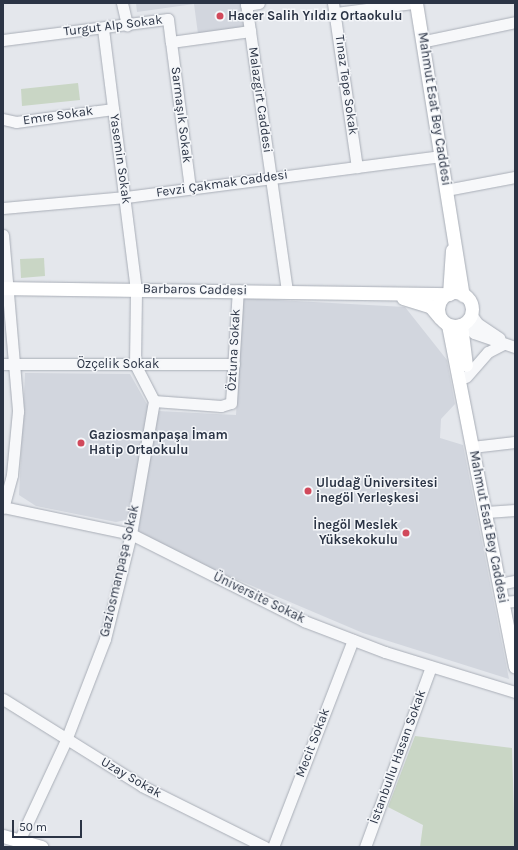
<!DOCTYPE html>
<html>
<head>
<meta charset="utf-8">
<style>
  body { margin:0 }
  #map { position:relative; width:518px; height:850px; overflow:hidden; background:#e4e7ec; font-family:Karla,sans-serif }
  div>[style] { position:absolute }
  .built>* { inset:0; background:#d2d6de }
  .green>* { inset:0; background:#c9d6c5 }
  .roads { filter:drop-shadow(0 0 1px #a9aeb7) drop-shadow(0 0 1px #a9aeb7) }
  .minor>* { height:11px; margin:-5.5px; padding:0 5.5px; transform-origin:5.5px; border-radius:5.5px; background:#f7f8fa }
  .major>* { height:13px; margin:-6.5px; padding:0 6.5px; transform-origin:6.5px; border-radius:6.5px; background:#fff }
  .major>.ring { margin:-6.5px; padding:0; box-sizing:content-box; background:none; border:13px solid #fff; border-radius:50% }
  .dots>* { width:11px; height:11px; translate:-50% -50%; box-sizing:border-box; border:2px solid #f4f6f9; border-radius:50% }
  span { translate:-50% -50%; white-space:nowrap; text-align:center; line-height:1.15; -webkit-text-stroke:3px #f4f6f9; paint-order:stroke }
  .poi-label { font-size:13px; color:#2b3445; font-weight:700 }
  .left { translate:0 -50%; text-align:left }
  .right { translate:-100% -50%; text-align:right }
  .street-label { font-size:13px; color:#2b3445 }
  .frame { position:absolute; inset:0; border:4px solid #2b3445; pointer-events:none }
  .scale { position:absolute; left:12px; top:820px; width:70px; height:18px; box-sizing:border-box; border:2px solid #2b3445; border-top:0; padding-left:5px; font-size:12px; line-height:14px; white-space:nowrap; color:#2b3445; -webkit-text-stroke:3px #f4f6f9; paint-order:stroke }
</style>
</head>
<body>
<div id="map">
  <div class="built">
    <i style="clip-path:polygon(136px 3px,242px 3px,246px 28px,198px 34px,194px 4px,137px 12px)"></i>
    <i style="clip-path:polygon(242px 298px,405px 307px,447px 360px,455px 404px,441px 419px,440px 438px,463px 445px,509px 679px,363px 633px,137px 537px,158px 411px,236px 415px)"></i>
    <i style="clip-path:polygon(25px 373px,130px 374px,148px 406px,130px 516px,126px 520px,116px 522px,36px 506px,19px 495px)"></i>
  </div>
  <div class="green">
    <i style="clip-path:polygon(78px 83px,80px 100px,22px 106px,21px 89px)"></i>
    <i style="clip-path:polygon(44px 258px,45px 276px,21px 278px,20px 259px)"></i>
    <i style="clip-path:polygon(415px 736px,512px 748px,515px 847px,420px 847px,423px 825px,388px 807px)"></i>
  </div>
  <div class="roads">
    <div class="minor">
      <i style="left:122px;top:3px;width:23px;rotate:77deg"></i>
      <i style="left:246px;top:3px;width:292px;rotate:81.9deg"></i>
      <i style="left:333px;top:3px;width:166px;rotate:81.7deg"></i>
      <i style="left:246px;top:5px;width:13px;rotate:-9deg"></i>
      <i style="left:336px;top:13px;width:77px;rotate:-7.5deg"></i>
      <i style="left:3px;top:40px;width:166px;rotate:-7.3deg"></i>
      <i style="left:168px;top:19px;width:23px;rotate:83deg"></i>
      <i style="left:171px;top:42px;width:80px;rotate:-7.9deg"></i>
      <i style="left:425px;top:41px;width:92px;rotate:-11.9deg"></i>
      <i style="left:171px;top:42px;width:147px;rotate:82.6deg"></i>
      <i style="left:3px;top:119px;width:13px;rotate:13deg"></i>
      <i style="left:16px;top:122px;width:98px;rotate:-7.6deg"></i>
      <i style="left:446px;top:190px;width:70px;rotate:-10.7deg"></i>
      <i style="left:3px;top:208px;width:123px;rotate:-5.1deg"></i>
      <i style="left:126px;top:197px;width:318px;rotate:-7.4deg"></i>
      <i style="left:3px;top:235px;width:177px;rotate:85.1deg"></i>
      <i style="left:18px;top:411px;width:64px;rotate:95.4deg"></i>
      <i style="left:12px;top:475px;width:34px;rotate:105deg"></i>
      <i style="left:471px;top:314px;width:11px;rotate:56deg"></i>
      <i style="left:477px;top:323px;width:27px;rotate:34deg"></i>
      <i style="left:463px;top:324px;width:14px;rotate:39deg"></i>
      <i style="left:474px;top:333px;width:43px;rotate:18.9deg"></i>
      <i style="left:3px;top:364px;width:231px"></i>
      <i style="left:466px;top:377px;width:33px;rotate:-49deg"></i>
      <i style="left:488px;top:352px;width:17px;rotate:-28deg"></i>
      <i style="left:154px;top:401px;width:67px;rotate:4.3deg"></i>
      <i style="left:221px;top:406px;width:10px;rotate:-17deg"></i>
      <i style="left:231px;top:403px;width:113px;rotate:-86.5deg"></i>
      <i style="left:472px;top:447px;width:43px;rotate:-6.6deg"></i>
      <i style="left:3px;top:507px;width:131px;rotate:11.9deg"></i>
      <i style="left:131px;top:534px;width:194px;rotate:26.7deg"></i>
      <i style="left:304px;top:621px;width:87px;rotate:20.9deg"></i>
      <i style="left:385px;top:652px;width:136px;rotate:17.1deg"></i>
      <i style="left:486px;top:512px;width:29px;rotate:-4deg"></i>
      <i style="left:499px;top:584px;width:16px;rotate:-11deg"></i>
      <i style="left:503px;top:602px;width:12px;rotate:-5deg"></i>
      <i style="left:3px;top:699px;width:164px;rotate:32deg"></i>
      <i style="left:142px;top:786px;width:137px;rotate:26.4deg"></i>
      <i style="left:19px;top:841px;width:111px;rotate:-65deg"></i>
      <i style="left:66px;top:740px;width:108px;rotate:-68.9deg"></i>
      <i style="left:105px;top:639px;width:108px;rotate:-76.1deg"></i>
      <i style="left:131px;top:534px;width:135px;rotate:-80.2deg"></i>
      <i style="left:154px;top:401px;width:42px;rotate:-117.2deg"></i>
      <i style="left:135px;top:364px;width:74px;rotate:-89.2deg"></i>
      <i style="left:136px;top:290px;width:264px;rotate:-97.2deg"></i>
      <i style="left:273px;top:847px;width:222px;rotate:-68.9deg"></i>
      <i style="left:365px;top:847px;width:192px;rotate:-69.9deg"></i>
    </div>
    <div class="major">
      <i style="left:416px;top:3px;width:296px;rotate:80.9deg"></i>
      <i style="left:3px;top:288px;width:444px;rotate:0.8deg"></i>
      <i class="ring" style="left:438px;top:292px;width:21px;height:21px"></i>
      <i style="left:449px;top:294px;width:44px;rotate:-86.1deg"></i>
      <i style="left:403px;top:298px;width:28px;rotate:17deg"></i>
      <i style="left:430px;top:306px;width:16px;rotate:50deg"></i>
      <i style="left:448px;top:325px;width:348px;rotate:78.9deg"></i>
      <i style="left:461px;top:325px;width:40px;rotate:82.9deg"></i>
      <i style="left:3px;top:836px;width:40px;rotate:16deg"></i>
    </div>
  </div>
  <div class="dots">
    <i style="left:220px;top:16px;background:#d1495b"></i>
    <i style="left:81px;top:443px;background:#d1495b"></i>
    <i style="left:308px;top:491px;background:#d1495b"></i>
    <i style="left:406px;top:533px;background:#d1495b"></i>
  </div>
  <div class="poi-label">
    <span class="left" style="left:228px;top:16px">Hacer Salih Yıldız Ortaokulu</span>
    <span class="left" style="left:89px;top:443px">Gaziosmanpaşa İmam<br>Hatip Ortaokulu</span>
    <span class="left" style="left:316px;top:491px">Uludağ Üniversitesi<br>İnegöl Yerleşkesi</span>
    <span class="right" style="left:398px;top:533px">İnegöl Meslek<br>Yüksekokulu</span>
  </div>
  <div class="street-label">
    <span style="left:113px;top:26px;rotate:-7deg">Turgut Alp Sokak</span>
    <span style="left:346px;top:85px;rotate:82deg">Tınaz Tepe Sokak</span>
    <span style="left:260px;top:100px;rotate:82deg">Malazgirt Caddesi</span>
    <span style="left:434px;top:109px;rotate:81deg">Mahmut Esat Bey Caddesi</span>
    <span style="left:181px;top:115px;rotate:83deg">Sarmaşık Sokak</span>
    <span style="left:58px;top:116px;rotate:-8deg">Emre Sokak</span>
    <span style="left:120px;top:159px;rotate:82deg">Yasemin Sokak</span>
    <span style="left:222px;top:184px;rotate:-8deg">Fevzi Çakmak Caddesi</span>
    <span style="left:195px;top:290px;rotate:1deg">Barbaros Caddesi</span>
    <span style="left:234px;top:350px;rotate:-87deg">Öztuna Sokak</span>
    <span style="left:118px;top:364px">Özçelik Sokak</span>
    <span style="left:488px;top:527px;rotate:79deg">Mahmut Esat Bey Caddesi</span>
    <span style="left:120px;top:571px;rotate:-77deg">Gaziosmanpaşa Sokak</span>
    <span style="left:259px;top:598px;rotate:26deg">Üniversite Sokak</span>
    <span style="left:313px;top:743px;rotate:-69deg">Mecit Sokak</span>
    <span style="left:398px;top:757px;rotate:-70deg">İstanbullu Hasan Sokak</span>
    <span style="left:131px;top:778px;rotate:30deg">Uzay Sokak</span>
  </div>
  <div class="frame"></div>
  <div class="scale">50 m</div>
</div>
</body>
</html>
